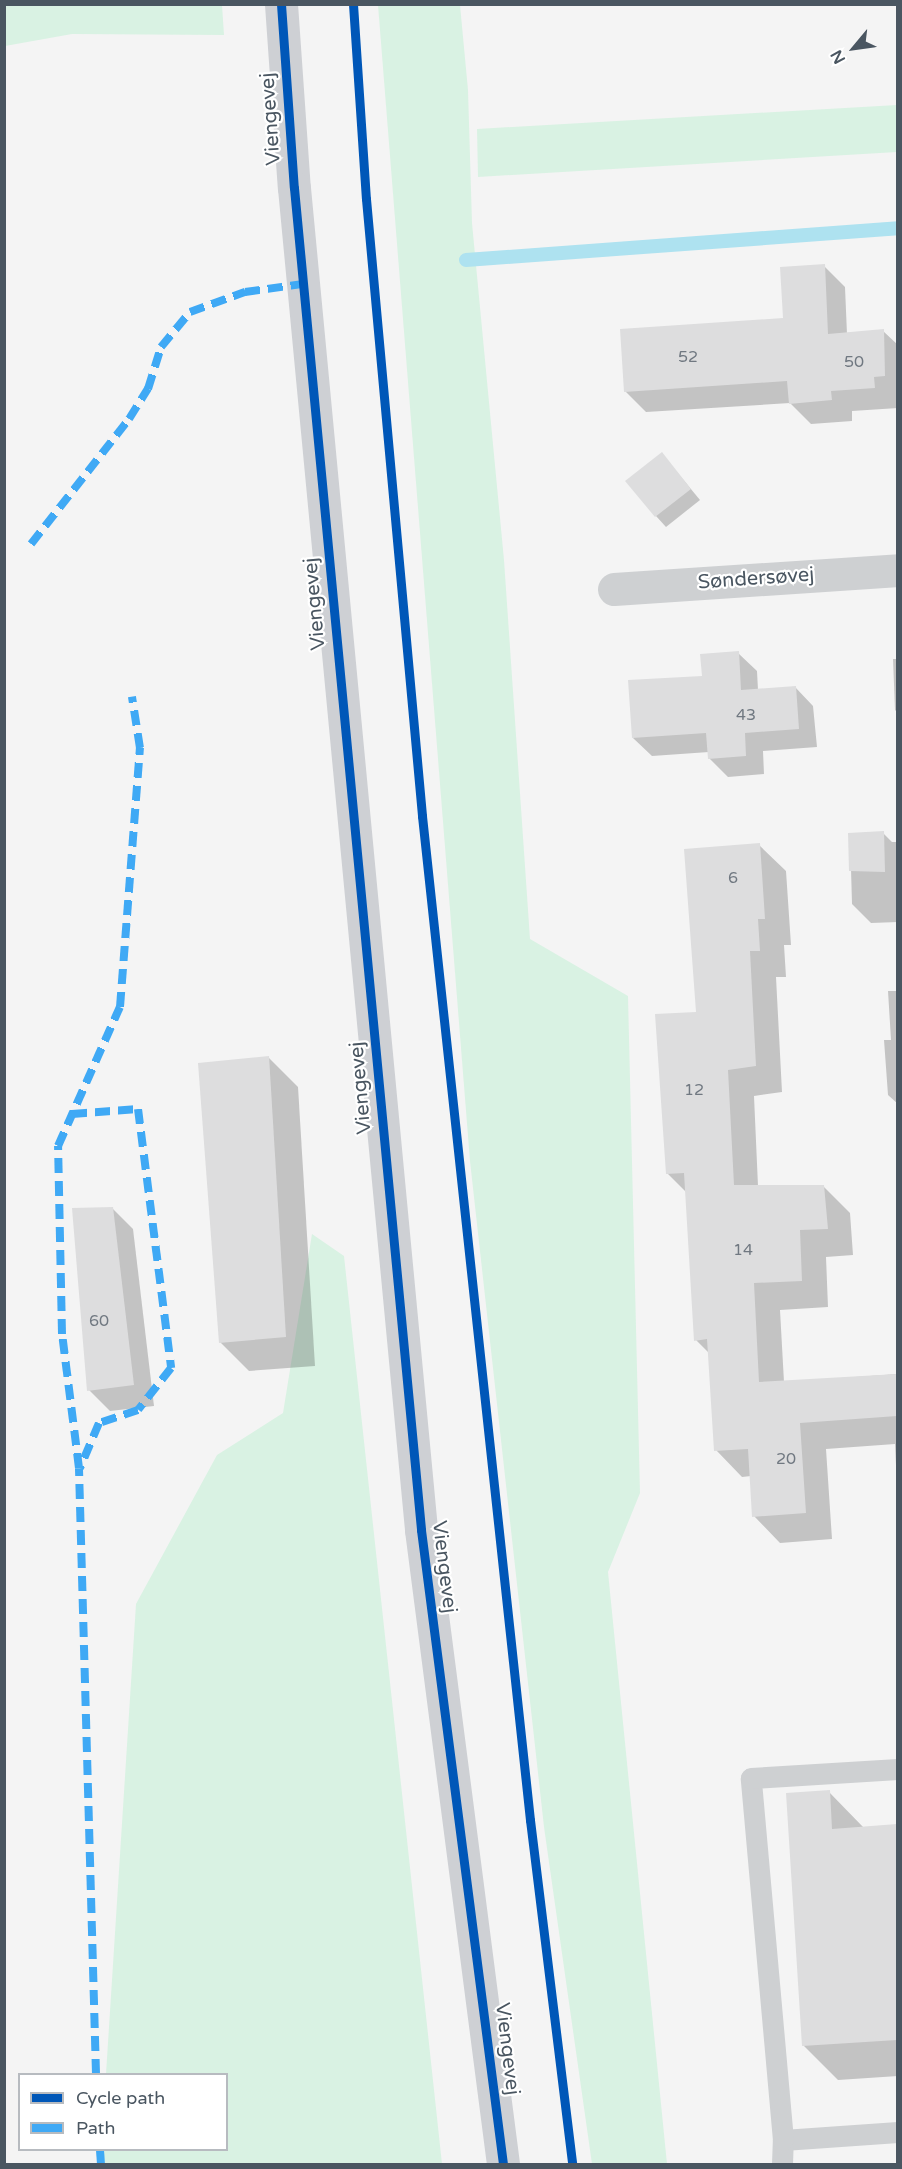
<!DOCTYPE html>
<html>
<head>
<meta charset="utf-8">
<style>
  body { margin:0 }
  #map { position:relative; width:902px; height:2169px; overflow:hidden; background:#f4f4f4; font-family:"Varela Round",sans-serif }
  div>[style] { position:absolute }
  .green>* { inset:0; background:#d9f2e3 }
  .shadow>* { inset:0; background:#0003 }
  .stream>* { height:14px; margin:-7px; padding:0 7px; transform-origin:7px; border-radius:7px; background:#aee2f0 }
  .building>* { inset:0; background:#ddddde }
  .lane>* { height:21px; margin:-10.5px; padding:0 10.5px; transform-origin:10.5px; border-radius:10.5px; background:#ced0d2 }
  .street>* { height:33px; margin:-16.5px; padding:0 16.5px; transform-origin:16.5px; border-radius:16.5px; background:#ced0d2 }
  .secondary>* { height:33px; margin:-16.5px; padding:0 16.5px; transform-origin:16.5px; border-radius:16.5px; background:#ced0d4 }
  .quiet>* { height:8px; margin-top:-4px; transform-origin:0; background:repeating-linear-gradient(90deg,#3fa9f5 0 15px,transparent 0 23px) }
  .cycleway>* { height:9px; margin:-4.5px; padding:0 4.5px; transform-origin:4.5px; border-radius:4.5px; background:#0057b8 }
  span { translate:-50% -50%; white-space:nowrap; text-align:center; line-height:1.15; -webkit-text-stroke:4.5px #fff; paint-order:stroke }
  .number-label { font-size:16px; color:#707881 }
  .number-label span { -webkit-text-stroke-width:0 }
  .street-label { font-size:20px; color:#4a5661 }
  .frame { position:absolute; inset:0; border:6px solid #4a5661; pointer-events:none }
  .legend { position:absolute; left:18px; top:2073px; width:210px; height:78px; box-sizing:border-box; background:#fff; border:2px solid #b7bbc0; margin:0; padding:8px 10px; list-style:none; font-size:18px; color:#4a5661 }
  .legend li { display:flex; align-items:center; gap:12px; height:30px }
  .legend b { width:30px; border:2px solid #b7bbc0 }
  .north { position:absolute; left:824px; top:18px; width:60px; height:60px; -webkit-text-stroke:4px #fff; paint-order:stroke; rotate:241deg; font-size:16px; font-weight:700; line-height:24px; text-align:center; color:#4a5661 }
  .north::after { content:''; display:block; margin:auto; width:21px; height:27px; background:#4a5661; clip-path:polygon(50% 0,100% 100%,50% 72%,0 100%) }
</style>
</head>
<body>
<div id="map">
  <div class="green">
    <i style="clip-path:polygon(5px 4px,222px 5px,224px 35px,72px 34px,5px 46px)"></i>
    <i style="clip-path:polygon(378px 5px,460px 5px,468px 90px,472px 223px,504px 560px,530px 939px,628px 996px,640px 1493px,608px 1572px,667px 2164px,592px 2164px,544px 1827px,470px 1161px)"></i>
    <i style="clip-path:polygon(897px 105px,897px 152px,478px 177px,477px 129px)"></i>
    <i style="clip-path:polygon(312px 1234px,344px 1256px,442px 2164px,100px 2164px,101px 2150px,226px 2150px,226px 2074px,106px 2074px,136px 1604px,217px 1455px,283px 1413px)"></i>
  </div>
  <div class="shadow">
    <i style="clip-path:polygon(824px 266px,845px 287px,847px 334px,883px 331px,898px 345px,898px 408px,852px 411px,852px 421px,811px 424px,790px 403px,646px 412px,625px 391px,785px 319px)"></i>
    <i style="clip-path:polygon(662px 454px,700px 500px,666px 527px,656px 516px)"></i>
    <i style="clip-path:polygon(738px 653px,757px 671px,758px 690px,795px 687px,813px 706px,817px 747px,763px 751px,764px 774px,728px 777px,709px 758px,709px 752px,652px 756px,633px 738px,703px 677px)"></i>
    <i style="clip-path:polygon(893px 659px,898px 659px,898px 713px,895px 710px)"></i>
    <i style="clip-path:polygon(883px 833px,892px 842px,898px 842px,898px 922px,871px 923px,852px 904px,850px 834px)"></i>
    <i style="clip-path:polygon(759px 845px,786px 871px,791px 945px,784px 945px,786px 977px,776px 977px,782px 1092px,754px 1096px,758px 1186px,823px 1186px,850px 1213px,853px 1255px,826px 1257px,828px 1307px,780px 1310px,784px 1382px,898px 1374px,898px 1509px,895px 1444px,826px 1449px,832px 1539px,780px 1543px,754px 1516px,751px 1476px,742px 1477px,716px 1450px,709px 1353px,696px 1340px,687px 1193px,667px 1173px,698px 1013px)"></i>
    <i style="clip-path:polygon(888px 991px,898px 991px,898px 1104px,888px 1095px,884px 1040px,891px 1040px)"></i>
    <i style="clip-path:polygon(269px 1058px,298px 1087px,315px 1366px,249px 1371px,220px 1342px)"></i>
    <i style="clip-path:polygon(112px 1208px,133px 1229px,154px 1406px,110px 1411px,89px 1390px)"></i>
    <i style="clip-path:polygon(829px 1792px,864px 1828px,898px 1826px,898px 2076px,838px 2080px,803px 2045px)"></i>
  </div>
  <div class="stream">
    <i style="left:466px;top:260px;width:433px;rotate:-4.2deg"></i>
  </div>
  <div class="building">
    <i style="clip-path:polygon(825px 264px,828px 334px,884px 329px,885px 376px,874px 377px,875px 388px,831px 391px,832px 400px,789px 404px,787px 381px,624px 392px,620px 329px,783px 318px,780px 267px)"></i>
    <i style="clip-path:polygon(662px 452px,691px 489px,655px 517px,625px 481px)"></i>
    <i style="clip-path:polygon(739px 651px,741px 690px,796px 686px,799px 729px,745px 733px,746px 756px,708px 759px,706px 733px,632px 738px,628px 680px,702px 676px,700px 654px)"></i>
    <i style="clip-path:polygon(884px 831px,885px 872px,849px 871px,848px 833px)"></i>
    <i style="clip-path:polygon(760px 843px,765px 919px,758px 919px,760px 951px,750px 951px,756px 1066px,728px 1070px,734px 1185px,824px 1185px,828px 1229px,800px 1230px,802px 1281px,754px 1283px,759px 1382px,897px 1374px,897px 1416px,800px 1423px,806px 1513px,752px 1517px,748px 1449px,714px 1451px,707px 1339px,694px 1341px,684px 1173px,666px 1174px,655px 1014px,696px 1012px,684px 849px)"></i>
    <i style="clip-path:polygon(269px 1056px,286px 1337px,219px 1343px,198px 1063px)"></i>
    <i style="clip-path:polygon(113px 1207px,134px 1385px,87px 1391px,72px 1208px)"></i>
    <i style="clip-path:polygon(830px 1790px,832px 1829px,897px 1824px,897px 2040px,802px 2046px,786px 1793px)"></i>
  </div>
  <div class="lane">
    <i style="left:783px;top:2140px;width:115px;rotate:-4deg"></i>
    <i style="left:782px;top:2164px;width:24px;rotate:-88deg"></i>
    <i style="left:783px;top:2140px;width:363px;rotate:-95.1deg"></i>
    <i style="left:751px;top:1778px;width:147px;rotate:-3.5deg"></i>
  </div>
  <div class="street">
    <i style="left:614px;top:589px;width:285px;rotate:-3.8deg"></i>
  </div>
  <div class="secondary">
    <i style="left:281px;top:4px;width:184px;rotate:86deg"></i>
    <i style="left:294px;top:188px;width:1348px;rotate:84.59deg"></i>
    <i style="left:421px;top:1530px;width:639px;rotate:82.63deg"></i>
  </div>
  <div class="quiet">
    <i style="left:31px;top:544px;width:159px;rotate:-51.9deg"></i>
    <i style="left:129px;top:419px;width:36px;rotate:-58deg"></i>
    <i style="left:148px;top:389px;width:44px;rotate:-72.8deg"></i>
    <i style="left:161px;top:347px;width:45px;rotate:-50.4deg"></i>
    <i style="left:190px;top:312px;width:59px;rotate:-20deg"></i>
    <i style="left:245px;top:292px;width:59px;rotate:-7.9deg"></i>
    <i style="left:72px;top:1114px;width:66px;rotate:-4.3deg"></i>
    <i style="left:138px;top:1109px;width:261px;rotate:82.7deg"></i>
    <i style="left:171px;top:1368px;width:53px;rotate:128.2deg"></i>
    <i style="left:138px;top:1410px;width:41px;rotate:161.6deg"></i>
    <i style="left:99px;top:1423px;width:49px;rotate:112.9deg"></i>
    <i style="left:96px;top:2074px;width:606px;rotate:-91.61deg"></i>
    <i style="left:79px;top:1468px;width:135px;rotate:-97.2deg"></i>
    <i style="left:62px;top:1334px;width:188px;rotate:-91.2deg"></i>
    <i style="left:58px;top:1146px;width:152px;rotate:-66deg"></i>
    <i style="left:120px;top:1007px;width:260px;rotate:-85.6deg"></i>
    <i style="left:140px;top:748px;width:52px;rotate:-98.9deg"></i>
    <i style="left:100px;top:2150px;width:14px;rotate:86deg"></i>
  </div>
  <div class="cycleway">
    <i style="left:281px;top:4px;width:184px;rotate:86deg"></i>
    <i style="left:294px;top:188px;width:1348px;rotate:84.59deg"></i>
    <i style="left:421px;top:1530px;width:639px;rotate:82.63deg"></i>
    <i style="left:353px;top:4px;width:195px;rotate:86.2deg"></i>
    <i style="left:366px;top:199px;width:620px;rotate:84.81deg"></i>
    <i style="left:422px;top:816px;width:1010px;rotate:83.86deg"></i>
    <i style="left:530px;top:1820px;width:347px;rotate:83deg"></i>
  </div>
  <div class="number-label">
    <span style="left:688px;top:357px">52</span>
    <span style="left:854px;top:362px">50</span>
    <span style="left:746px;top:715px">43</span>
    <span style="left:733px;top:878px">6</span>
    <span style="left:694px;top:1090px">12</span>
    <span style="left:743px;top:1250px">14</span>
    <span style="left:99px;top:1321px">60</span>
    <span style="left:786px;top:1459px">20</span>
  </div>
  <div class="street-label">
    <span style="left:271px;top:119px;rotate:-94deg">Viengevej</span>
    <span style="left:756px;top:579px;rotate:-4deg">Søndersøvej</span>
    <span style="left:315px;top:604px;rotate:-95deg">Viengevej</span>
    <span style="left:361px;top:1088px;rotate:-95deg">Viengevej</span>
    <span style="left:444px;top:1567px;rotate:83deg">Viengevej</span>
    <span style="left:507px;top:2049px;rotate:83deg">Viengevej</span>
  </div>
  <div class="frame"></div>
  <ul class="legend">
  <li><b style="height:8px;background:#0057b8"></b>Cycle path</li>
  <li><b style="height:8px;background:#3fa9f5"></b>Path</li>
  </ul>
  <div class="north">N</div>
</div>
</body>
</html>
